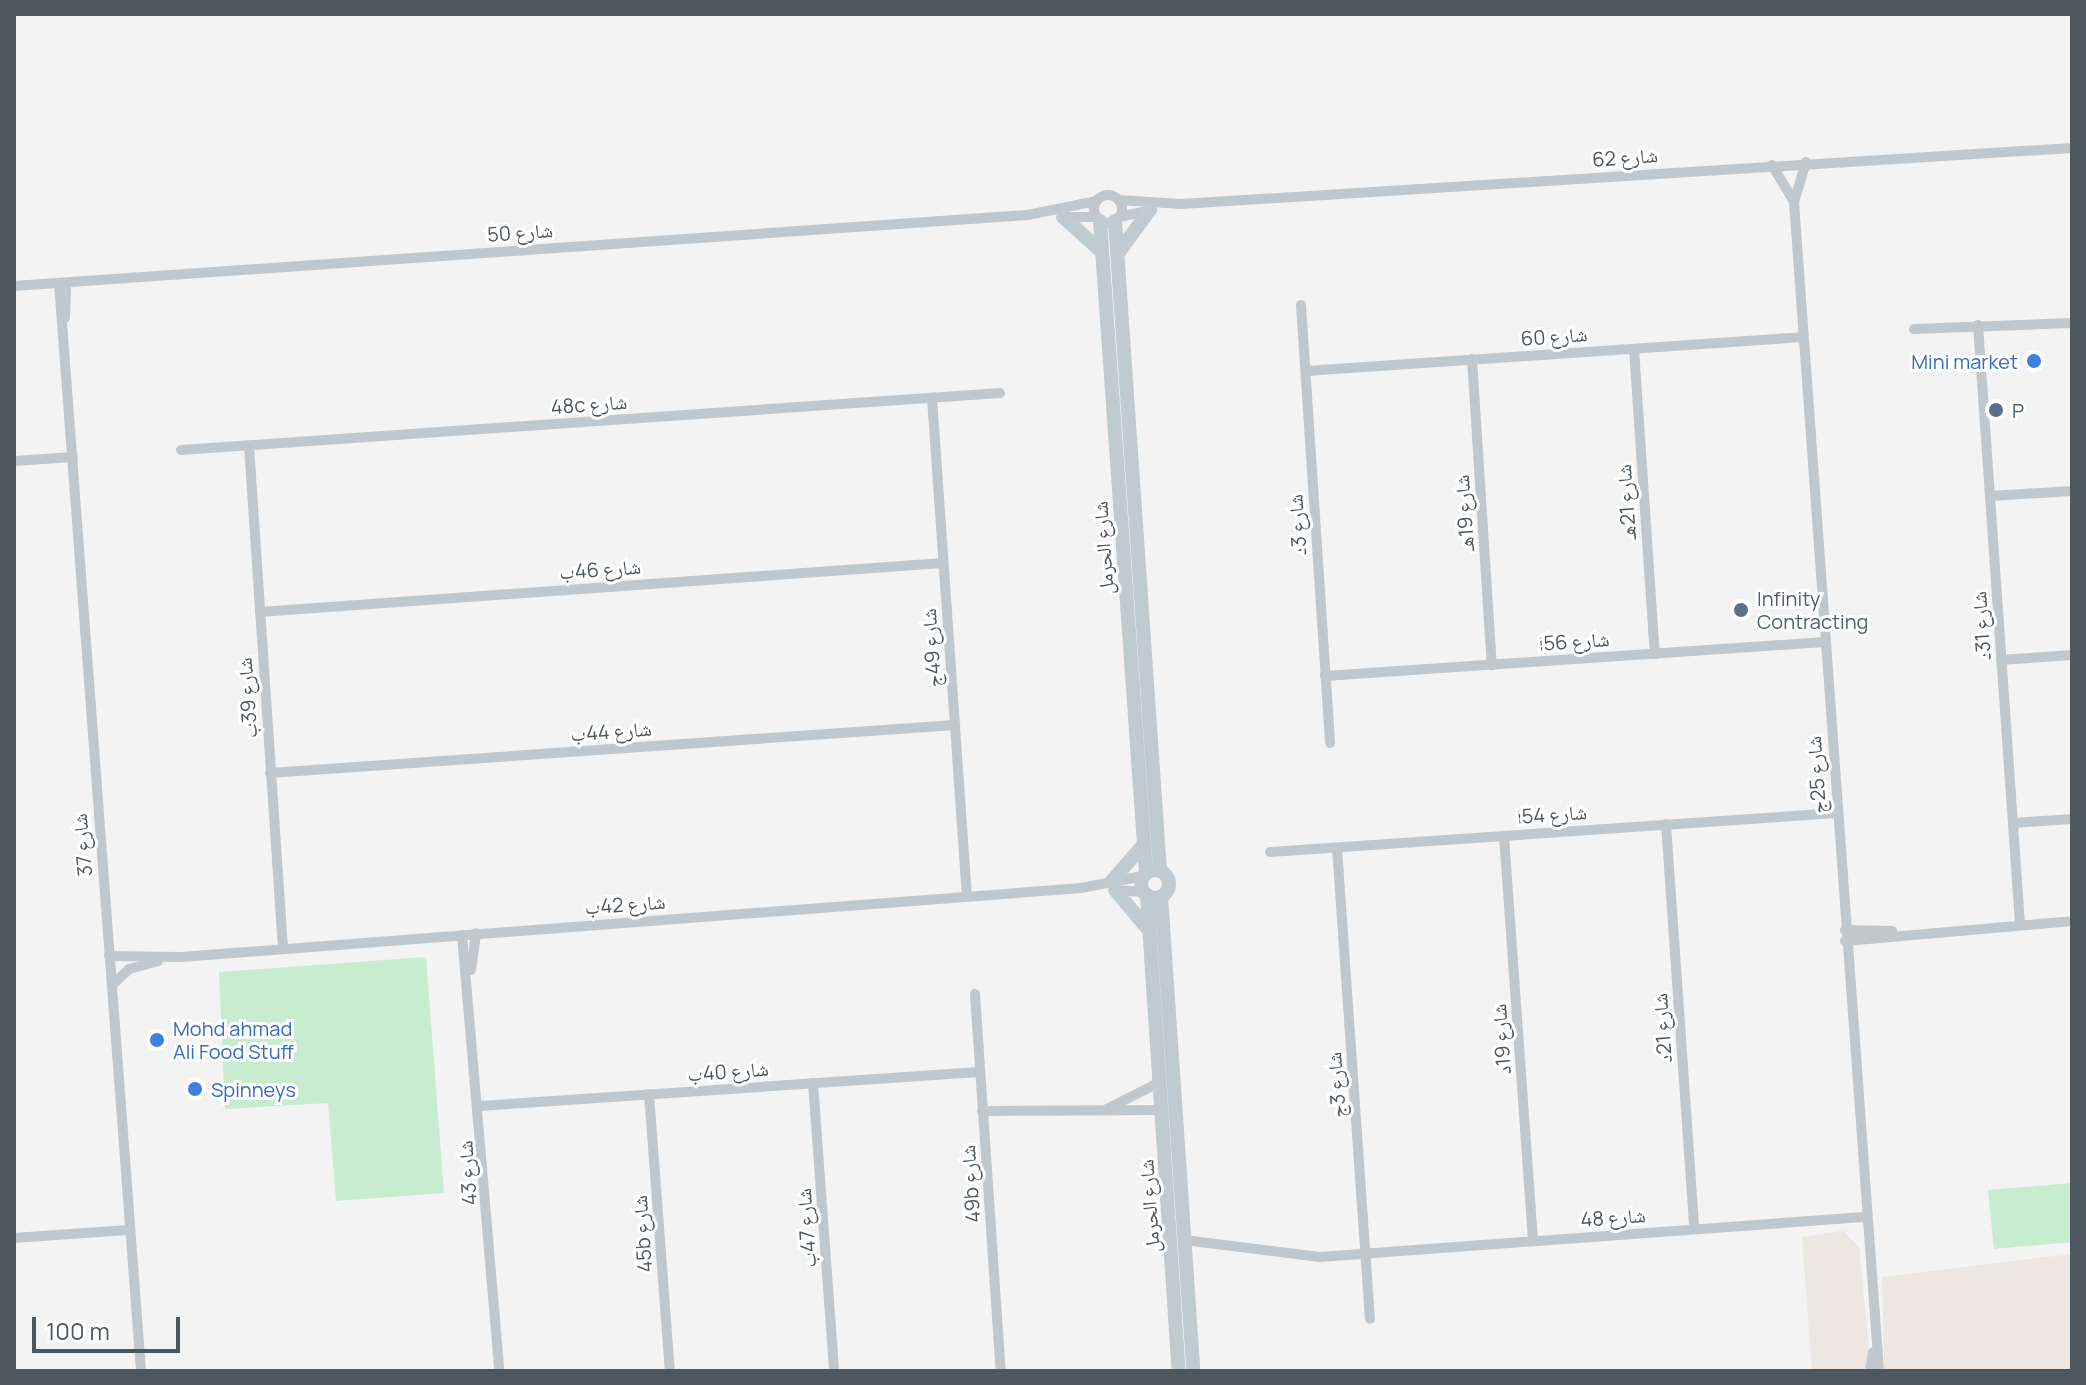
<!DOCTYPE html>
<html>
<head>
<meta charset="utf-8">
<style>
  body { margin:0 }
  #map { position:relative; width:2086px; height:1385px; overflow:hidden; background:#f4f3f3; font-family:Manrope,"Noto Naskh Arabic",sans-serif }
  div>[style] { position:absolute }
  .green>* { inset:0; background:#c7ecd0 }
  .sand>* { inset:0; background:#ece7e1 }
  .street>* { height:10px; margin:-5px; padding:0 5px; transform-origin:5px; border-radius:5px; background:#c0c8cd }
  .street>.ring { margin:-5px; padding:0; box-sizing:content-box; background:none; border:10px solid #c0c8cd; border-radius:50% }
  .secondary>* { height:14px; margin:-7px; padding:0 7px; transform-origin:7px; border-radius:7px; background:#c0cbd1 }
  .secondary>.ring { margin:-7px; padding:0; box-sizing:content-box; background:none; border:14px solid #c0cbd1; border-radius:50% }
  .dots>* { width:22px; height:22px; translate:-50% -50%; box-sizing:border-box; border:4px solid #fff; border-radius:50% }
  span { translate:-50% -50%; white-space:nowrap; text-align:center; line-height:1.15; -webkit-text-stroke:6px #fff; paint-order:stroke }
  .street-label { font-size:20px; color:#4c585e }
  .shop-label { font-size:20px; color:#366cbe }
  .right { translate:-100% -50%; text-align:right }
  .left { translate:0 -50%; text-align:left }
  .service-label { font-size:20px; color:#4e5e75 }
  .frame { position:absolute; inset:0; border:16px solid #4c585e; pointer-events:none }
  .scale { position:absolute; left:32px; top:1317px; width:148px; height:36px; box-sizing:border-box; border:4px solid #4c585e; border-top:0; padding-left:10px; font-size:24px; line-height:28px; white-space:nowrap; color:#4c585e; -webkit-text-stroke:6px #fff; paint-order:stroke }
</style>
</head>
<body>
<div id="map">
  <div class="green">
    <i style="clip-path:polygon(426px 957px,444px 1193px,336px 1201px,328px 1103px,225px 1109px,219px 972px)"></i>
    <i style="clip-path:polygon(2072px 1183px,2072px 1242px,1994px 1249px,1988px 1190px)"></i>
  </div>
  <div class="sand">
    <i style="clip-path:polygon(1843px 1231px,1859px 1247px,1869px 1349px,1865px 1371px,1812px 1371px,1802px 1237px)"></i>
    <i style="clip-path:polygon(2072px 1254px,2072px 1370px,1884px 1371px,1882px 1277px)"></i>
  </div>
  <div class="street">
    <i style="left:1806px;top:162px;width:42px;rotate:106.7deg"></i>
    <i style="left:1794px;top:202px;width:1172px;rotate:85.84deg"></i>
    <i style="left:1772px;top:165px;width:41px;rotate:59deg"></i>
    <i class="ring" style="left:1094px;top:195px;width:18px;height:18px"></i>
    <i style="left:1119px;top:200px;width:62px;rotate:3.7deg"></i>
    <i style="left:1181px;top:204px;width:893px;rotate:-3.6deg"></i>
    <i style="left:1062px;top:217px;width:34px"></i>
    <i style="left:1119px;top:217px;width:34px;rotate:-12deg"></i>
    <i style="left:59px;top:283px;width:1091px;rotate:85.69deg"></i>
    <i style="left:14px;top:286px;width:1016px;rotate:-4.01deg"></i>
    <i style="left:1028px;top:215px;width:69px;rotate:-11.6deg"></i>
    <i style="left:1301px;top:305px;width:439px;rotate:86.2deg"></i>
    <i style="left:65px;top:318px;width:35px;rotate:-88deg"></i>
    <i style="left:1978px;top:325px;width:600px;rotate:85.99deg"></i>
    <i style="left:1914px;top:329px;width:158px;rotate:-2.2deg"></i>
    <i style="left:1634px;top:349px;width:306px;rotate:86.1deg"></i>
    <i style="left:1472px;top:359px;width:307px;rotate:86.3deg"></i>
    <i style="left:1306px;top:371px;width:498px;rotate:-3.9deg"></i>
    <i style="left:932px;top:398px;width:500px;rotate:85.99deg"></i>
    <i style="left:249px;top:446px;width:503px;rotate:86.13deg"></i>
    <i style="left:181px;top:450px;width:821px;rotate:-3.98deg"></i>
    <i style="left:14px;top:461px;width:59px;rotate:-3.9deg"></i>
    <i style="left:1990px;top:496px;width:82px;rotate:-3.5deg"></i>
    <i style="left:260px;top:612px;width:685px;rotate:-4.1deg"></i>
    <i style="left:2001px;top:660px;width:71px;rotate:-4deg"></i>
    <i style="left:1325px;top:676px;width:501px;rotate:-3.89deg"></i>
    <i style="left:270px;top:773px;width:687px;rotate:-4.01deg"></i>
    <i style="left:2013px;top:823px;width:59px;rotate:-3.9deg"></i>
    <i style="left:1666px;top:824px;width:406px;rotate:86deg"></i>
    <i style="left:1504px;top:836px;width:405px;rotate:85.9deg"></i>
    <i style="left:1337px;top:848px;width:472px;rotate:86deg"></i>
    <i style="left:1270px;top:852px;width:568px;rotate:-3.93deg"></i>
    <i style="left:1115px;top:890px;width:29px;rotate:4deg"></i>
    <i style="left:1845px;top:930px;width:47px;rotate:1.2deg"></i>
    <i style="left:462px;top:935px;width:438px;rotate:85.1deg"></i>
    <i style="left:1845px;top:941px;width:228px;rotate:-5deg"></i>
    <i style="left:109px;top:956px;width:72px;rotate:0.8deg"></i>
    <i style="left:181px;top:957px;width:903px;rotate:-4.38deg"></i>
    <i style="left:1081px;top:888px;width:63px;rotate:-11deg"></i>
    <i style="left:471px;top:970px;width:37px;rotate:-82deg"></i>
    <i style="left:112px;top:985px;width:23px;rotate:-43deg"></i>
    <i style="left:129px;top:969px;width:30px;rotate:-15deg"></i>
    <i style="left:975px;top:994px;width:378px;rotate:86.1deg"></i>
    <i style="left:813px;top:1083px;width:289px;rotate:85.8deg"></i>
    <i style="left:649px;top:1094px;width:278px;rotate:85.7deg"></i>
    <i style="left:480px;top:1106px;width:500px;rotate:-3.9deg"></i>
    <i style="left:1105px;top:1110px;width:62px;rotate:-27deg"></i>
    <i style="left:982px;top:1111px;width:181px;rotate:-0.3deg"></i>
    <i style="left:14px;top:1238px;width:114px;rotate:-4deg"></i>
    <i style="left:1184px;top:1240px;width:137px;rotate:7.1deg"></i>
    <i style="left:1320px;top:1257px;width:545px;rotate:-4.21deg"></i>
    <i style="left:1870px;top:1371px;width:19px;rotate:-81deg"></i>
  </div>
  <div class="secondary">
    <i style="left:1063px;top:217px;width:51px;rotate:41.8deg"></i>
    <i style="left:1100px;top:221px;width:654px;rotate:85.96deg"></i>
    <i style="left:1115px;top:221px;width:652px;rotate:86.04deg"></i>
    <i style="left:1119px;top:252px;width:51px;rotate:-53.8deg"></i>
    <i class="ring" style="left:1141px;top:870px;width:14px;height:14px"></i>
    <i style="left:1111px;top:882px;width:50px;rotate:-49deg"></i>
    <i style="left:1115px;top:890px;width:51px;rotate:49.8deg"></i>
    <i style="left:1147px;top:895px;width:477px;rotate:86.2deg"></i>
    <i style="left:1161px;top:896px;width:476px;rotate:86.1deg"></i>
  </div>
  <div class="dots">
    <i style="left:2034px;top:361px;background:#3f7fe0"></i>
    <i style="left:1996px;top:410px;background:#5c6f8a"></i>
    <i style="left:1741px;top:610px;background:#5c6f8a"></i>
    <i style="left:157px;top:1040px;background:#3f7fe0"></i>
    <i style="left:195px;top:1089px;background:#3f7fe0"></i>
  </div>
  <div class="street-label">
    <span style="left:1625px;top:157px;rotate:-4deg">شارع 62</span>
    <span style="left:520px;top:232px;rotate:-4deg">شارع 50</span>
    <span style="left:1554px;top:336px;rotate:-4deg">شارع 60</span>
    <span style="left:589px;top:404px;rotate:-4deg">48c شارع</span>
    <span style="left:1626px;top:502px;rotate:-94deg">شارع 21هـ</span>
    <span style="left:1464px;top:513px;rotate:-94deg">شارع 19هـ</span>
    <span style="left:1297px;top:525px;rotate:-94deg">شارع 3د</span>
    <span style="left:1103px;top:548px;rotate:-94deg">شارع الحرمل</span>
    <span style="left:600px;top:569px;rotate:-4deg">شارع 46ب</span>
    <span style="left:1981px;top:626px;rotate:-94deg">شارع 31د</span>
    <span style="left:1574px;top:641px;rotate:-4deg">شارع 56ا</span>
    <span style="left:931px;top:648px;rotate:-94deg">شارع 49ج</span>
    <span style="left:247px;top:698px;rotate:-94deg">شارع 39ب</span>
    <span style="left:611px;top:731px;rotate:-4deg">شارع 44ب</span>
    <span style="left:1816px;top:775px;rotate:-94deg">شارع 25ج</span>
    <span style="left:1552px;top:814px;rotate:-4deg">شارع 54ا</span>
    <span style="left:82px;top:845px;rotate:-95deg">شارع 37</span>
    <span style="left:625px;top:904px;rotate:-4deg">شارع 42ب</span>
    <span style="left:1662px;top:1028px;rotate:-94deg">شارع 21د</span>
    <span style="left:1501px;top:1039px;rotate:-94deg">شارع 19د</span>
    <span style="left:728px;top:1071px;rotate:-4deg">شارع 40ب</span>
    <span style="left:1336px;top:1085px;rotate:-94deg">شارع 3ج</span>
    <span style="left:467px;top:1173px;rotate:-94deg">شارع 43</span>
    <span style="left:970px;top:1184px;rotate:-94deg">49b شارع</span>
    <span style="left:1149px;top:1206px;rotate:-94deg">شارع الحرمل</span>
    <span style="left:1613px;top:1217px;rotate:-4deg">شارع 48</span>
    <span style="left:806px;top:1228px;rotate:-94deg">شارع 47ب</span>
    <span style="left:642px;top:1234px;rotate:-94deg">45b شارع</span>
  </div>
  <div class="shop-label">
    <span class="right" style="left:2018px;top:361px">Mini market</span>
    <span class="left" style="left:173px;top:1040px">Mohd ahmad<br>Ali Food Stuff</span>
    <span class="left" style="left:211px;top:1089px">Spinneys</span>
  </div>
  <div class="service-label">
    <span class="left" style="left:2012px;top:410px">P</span>
    <span class="left" style="left:1757px;top:610px">Infinity<br>Contracting</span>
  </div>
  <div class="frame"></div>
  <div class="scale">100 m</div>
</div>
</body>
</html>
